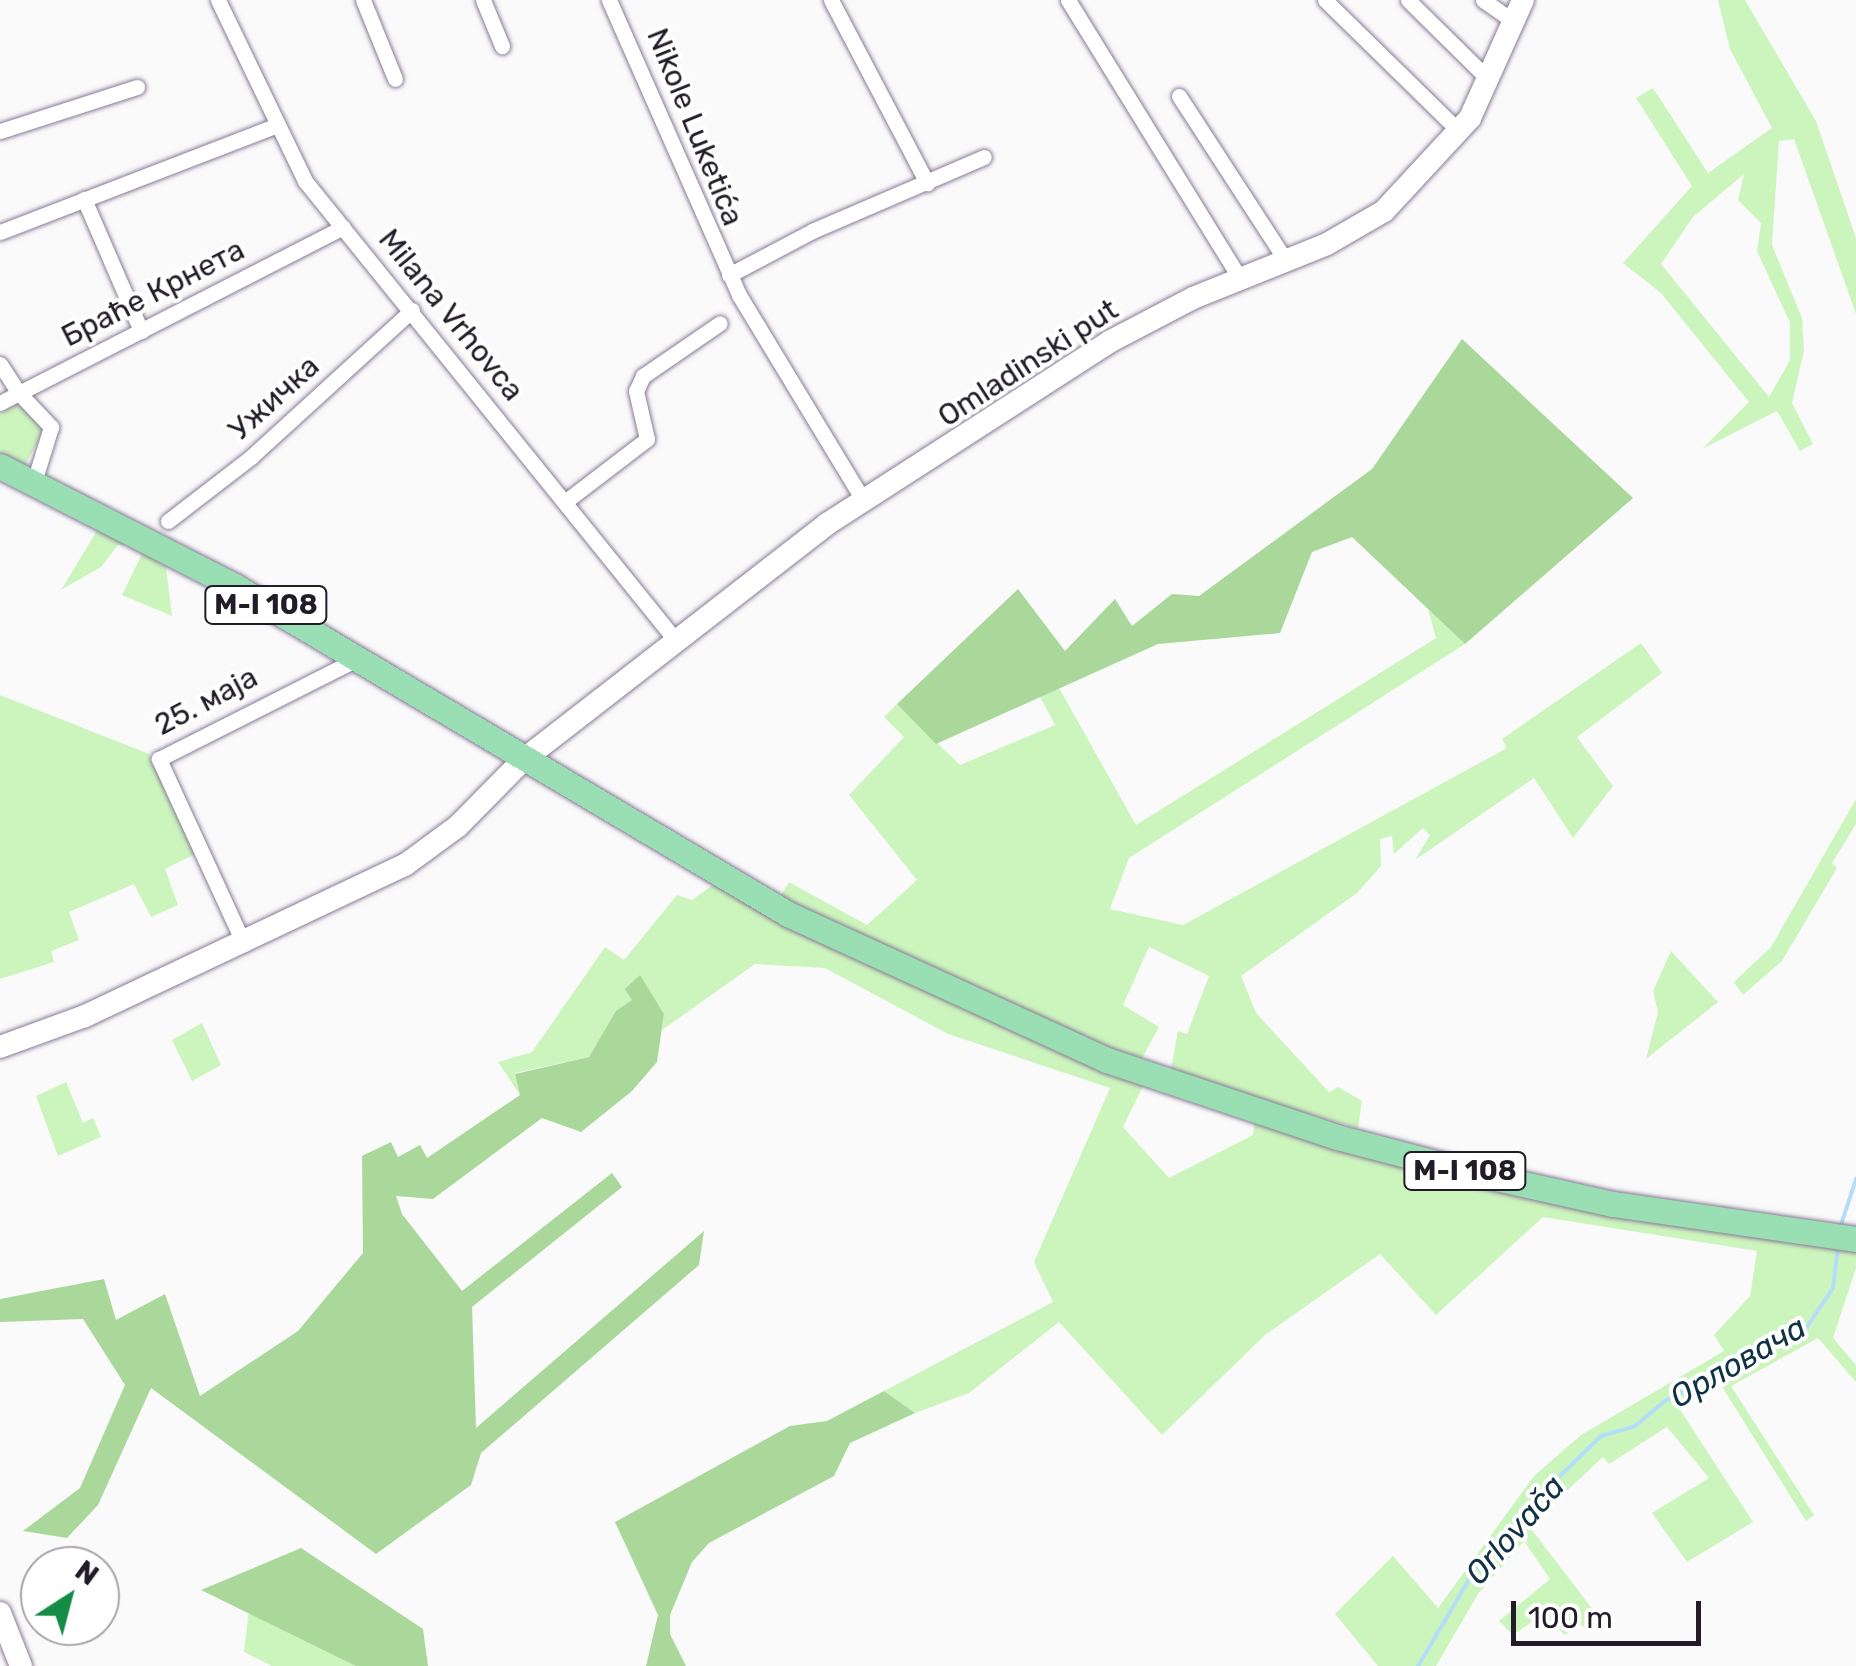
<!DOCTYPE html>
<html>
<head>
<meta charset="utf-8">
<style>
  body { margin:0 }
  #map { position:relative; width:1856px; height:1666px; overflow:hidden; background:#fafafa; font-family:Rubik,sans-serif }
  div>[style] { position:absolute }
  .green>* { inset:0; background:#ccf5bd }
  .forest>* { inset:0; background:#aad79a }
  .stream>* { height:4px; margin:-2px; padding:0 2px; transform-origin:2px; border-radius:2px; background:#b4def8 }
  .roads { filter:drop-shadow(0 0 2px #897a97) drop-shadow(0 0 2px #897a97) }
  .street>* { height:15px; margin:-7.5px; padding:0 7.5px; transform-origin:7.5px; border-radius:7.5px; background:#fff }
  .secondary>* { height:22px; margin:-11px; padding:0 11px; transform-origin:11px; border-radius:11px; background:#fff }
  .primary>* { height:25px; margin:-12.5px; padding:0 12.5px; transform-origin:12.5px; border-radius:12.5px; background:#9adfb3 }
  span { translate:-50% -50%; white-space:nowrap; text-align:center; line-height:1.15; -webkit-text-stroke:8px #fff; paint-order:stroke }
  .shield-label span { padding:2px 8px; background:#fff; border:2px solid; border-radius:8px; -webkit-text-stroke-width:0 }
  .shield-label { font-size:28px; color:#221c28; font-weight:700 }
  .street-label { font-size:30px; color:#221c28 }
  .water-label { font-size:32px; color:#113244; font-style:italic }
  .north { position:absolute; left:20px; top:1546px; width:100px; height:100px; box-sizing:border-box; background:#fff; border:2px solid #a7a4a9; border-radius:50%; rotate:36deg; font-size:28px; font-weight:700; line-height:40px; text-align:center; color:#221c28 }
  .north::after { content:''; display:block; margin:auto; width:35px; height:45px; background:#148c46; clip-path:polygon(50% 0,100% 100%,50% 72%,0 100%) }
  .scale { position:absolute; left:1511px; top:1601px; width:190px; height:45px; box-sizing:border-box; border:5px solid #221c28; border-top:0; padding-left:12px; font-size:30px; line-height:35px; white-space:nowrap; color:#221c28; -webkit-text-stroke:8px #fff; paint-order:stroke }
</style>
</head>
<body>
<div id="map">
  <div class="green">
    <i style="clip-path:polygon(evenodd,1718px 0,1745px 0,1816px 121px,1856px 238px,1856px 314px,1794px 139px,1779px 141px,1772px 245px,1802px 318px,1804px 351px,1792px 403px,1813px 444px,1800px 451px,1777px 411px,1702px 449px,1749px 402px,1661px 293px,1623px 263px,1692px 186px,1636px 98px,1653px 88px,1708px 173px,1772px 128px,1730px 49px,1718px 0,1744px 174px,1738px 200px,1761px 223px,1757px 251px,1790px 323px,1790px 360px,1769px 397px,1661px 264px,1693px 217px,1744px 174px)"></i>
    <i style="clip-path:polygon(17px 403px,27px 404px,46px 426px,25px 466px,0 455px,0 414px)"></i>
    <i style="clip-path:polygon(98px 529px,132px 546px,118px 545px,101px 567px,61px 590px)"></i>
    <i style="clip-path:polygon(143px 552px,166px 567px,172px 616px,122px 595px)"></i>
    <i style="clip-path:polygon(1428px 609px,1465px 644px,1129px 858px,1110px 909px,1183px 925px,1507px 748px,1502px 739px,1641px 643px,1662px 673px,1577px 737px,1613px 786px,1573px 838px,1534px 778px,1415px 860px,1430px 835px,1423px 828px,1394px 854px,1392px 836px,1380px 839px,1381px 866px,1357px 893px,1241px 976px,1256px 1013px,1329px 1092px,1338px 1087px,1362px 1101px,1358px 1128px,1170px 1074px,1178px 1031px,1187px 1034px,1209px 976px,1149px 947px,1123px 1005px,1159px 1027px,1140px 1062px,777px 902px,789px 882px,867px 925px,917px 880px,849px 795px,904px 737px,884px 717px,897px 704px,960px 765px,1055px 725px,1040px 697px,1059px 688px,1136px 825px,1436px 638px)"></i>
    <i style="clip-path:polygon(0 695px,149px 754px,197px 853px,165px 869px,178px 905px,151px 917px,134px 884px,69px 912px,79px 940px,51px 951px,54px 962px,0 979px)"></i>
    <i style="clip-path:polygon(1856px 799px,1856px 824px,1832px 863px,1837px 868px,1782px 961px,1743px 995px,1734px 982px,1771px 947px)"></i>
    <i style="clip-path:polygon(714px 884px,1145px 1082px,1123px 1127px,1169px 1178px,1253px 1135px,1255px 1119px,1856px 1248px,1856px 1268px,1833px 1338px,1856px 1365px,1856px 1382px,1818px 1338px,1731px 1386px,1814px 1515px,1806px 1521px,1721px 1385px,1679px 1408px,1753px 1522px,1687px 1562px,1652px 1513px,1709px 1478px,1667px 1427px,1609px 1464px,1603px 1457px,1529px 1526px,1603px 1623px,1589px 1632px,1578px 1622px,1565px 1635px,1543px 1614px,1513px 1635px,1499px 1621px,1550px 1579px,1524px 1541px,1478px 1594px,1436px 1666px,1378px 1666px,1335px 1614px,1393px 1556px,1438px 1608px,1534px 1476px,1581px 1435px,1724px 1351px,1714px 1335px,1750px 1296px,1757px 1251px,1543px 1217px,1436px 1315px,1380px 1254px,1265px 1335px,1162px 1435px,1059px 1322px,969px 1393px,915px 1413px,884px 1391px,1053px 1302px,1034px 1262px,1110px 1088px,948px 1034px,825px 968px,755px 964px,662px 1030px,664px 1014px,639px 975px,632px 1000px,616px 1012px,589px 1057px,515px 1073px,520px 1095px,498px 1062px,532px 1052px,605px 947px,624px 960px,677px 895px,692px 900px)"></i>
    <i style="clip-path:polygon(1671px 951px,1718px 1002px,1646px 1059px,1658px 1012px,1653px 991px)"></i>
    <i style="clip-path:polygon(202px 1023px,221px 1065px,192px 1081px,172px 1040px)"></i>
    <i style="clip-path:polygon(66px 1082px,83px 1123px,93px 1118px,101px 1137px,58px 1156px,36px 1096px)"></i>
    <i style="clip-path:polygon(249px 1609px,356px 1666px,272px 1666px,244px 1652px)"></i>
  </div>
  <div class="forest">
    <i style="clip-path:polygon(1462px 339px,1633px 498px,1465px 644px,1352px 537px,1312px 552px,1280px 633px,1158px 644px,936px 744px,897px 704px,1018px 589px,1065px 651px,1115px 599px,1132px 626px,1172px 594px,1199px 596px,1372px 469px)"></i>
    <i style="clip-path:polygon(640px 975px,664px 1014px,657px 1062px,632px 1091px,581px 1132px,542px 1118px,433px 1199px,396px 1196px,402px 1214px,462px 1291px,612px 1173px,622px 1187px,472px 1307px,476px 1428px,704px 1231px,699px 1265px,481px 1453px,471px 1485px,376px 1554px,151px 1388px,98px 1505px,67px 1538px,23px 1531px,80px 1488px,125px 1385px,83px 1319px,0 1322px,0 1299px,104px 1279px,116px 1320px,165px 1294px,200px 1396px,298px 1331px,363px 1253px,362px 1156px,391px 1142px,398px 1157px,420px 1145px,427px 1158px,520px 1095px,515px 1074px,589px 1057px,616px 1011px,632px 1000px,625px 989px)"></i>
    <i style="clip-path:polygon(884px 1391px,915px 1413px,850px 1443px,834px 1476px,709px 1543px,692px 1562px,670px 1615px,670px 1634px,686px 1666px,646px 1666px,658px 1615px,615px 1522px,790px 1426px,827px 1421px)"></i>
    <i style="clip-path:polygon(301px 1548px,423px 1629px,428px 1666px,356px 1666px,201px 1590px)"></i>
  </div>
  <div class="stream">
    <i style="left:1840px;top:1228px;width:52px;rotate:-71.9deg"></i>
    <i style="left:1418px;top:1666px;width:108px;rotate:-59.4deg"></i>
    <i style="left:1473px;top:1573px;width:85px;rotate:-50.3deg"></i>
    <i style="left:1527px;top:1508px;width:103px;rotate:-44.2deg"></i>
    <i style="left:1601px;top:1436px;width:35px;rotate:-16deg"></i>
    <i style="left:1635px;top:1426px;width:39px;rotate:-40deg"></i>
    <i style="left:1665px;top:1401px;width:160px;rotate:-27.5deg"></i>
    <i style="left:1807px;top:1327px;width:47px;rotate:-56.3deg"></i>
    <i style="left:1833px;top:1288px;width:41px;rotate:-83deg"></i>
  </div>
  <div class="roads">
    <div class="street">
      <i style="left:218px;top:0;width:201px;rotate:64.3deg"></i>
      <i style="left:305px;top:181px;width:592px;rotate:51.1deg"></i>
      <i style="left:363px;top:0;width:85px;rotate:67.9deg"></i>
      <i style="left:483px;top:0;width:50px;rotate:67.6deg"></i>
      <i style="left:609px;top:0;width:322px;rotate:66.2deg"></i>
      <i style="left:739px;top:295px;width:243px;rotate:58.8deg"></i>
      <i style="left:831px;top:0;width:207px;rotate:62.3deg"></i>
      <i style="left:1068px;top:0;width:328px;rotate:58.3deg"></i>
      <i style="left:1325px;top:0;width:189px;rotate:44.4deg"></i>
      <i style="left:1408px;top:0;width:112px;rotate:44.6deg"></i>
      <i style="left:1483px;top:0;width:37px;rotate:35deg"></i>
      <i style="left:1179px;top:96px;width:197px;rotate:57deg"></i>
      <i style="left:0;top:131px;width:144px;rotate:-17.8deg"></i>
      <i style="left:84px;top:199px;width:144px;rotate:66.6deg"></i>
      <i style="left:0;top:232px;width:294px;rotate:-21.1deg"></i>
      <i style="left:729px;top:275px;width:94px;rotate:-27.9deg"></i>
      <i style="left:812px;top:231px;width:187px;rotate:-23.3deg"></i>
      <i style="left:0;top:364px;width:35px;rotate:57deg"></i>
      <i style="left:19px;top:393px;width:364px;rotate:-27.1deg"></i>
      <i style="left:0;top:403px;width:21px;rotate:-28deg"></i>
      <i style="left:19px;top:393px;width:47px;rotate:46.7deg"></i>
      <i style="left:51px;top:427px;width:58px;rotate:107.2deg"></i>
      <i style="left:566px;top:501px;width:102px;rotate:-37.4deg"></i>
      <i style="left:647px;top:439px;width:49px;rotate:-102.9deg"></i>
      <i style="left:636px;top:391px;width:17px;rotate:-65deg"></i>
      <i style="left:643px;top:376px;width:93px;rotate:-34.5deg"></i>
      <i style="left:168px;top:521px;width:105px;rotate:-37.6deg"></i>
      <i style="left:251px;top:457px;width:218px;rotate:-42.4deg"></i>
      <i style="left:244px;top:944px;width:204px;rotate:-114.7deg"></i>
      <i style="left:159px;top:759px;width:222px;rotate:-26.8deg"></i>
    </div>
    <div class="secondary">
      <i style="left:0;top:1047px;width:90px;rotate:-20deg"></i>
      <i style="left:85px;top:1016px;width:354px;rotate:-25.3deg"></i>
      <i style="left:405px;top:865px;width:66px;rotate:-36.3deg"></i>
      <i style="left:458px;top:826px;width:93px;rotate:-45.4deg"></i>
      <i style="left:523px;top:760px;width:385px;rotate:-37.8deg"></i>
      <i style="left:827px;top:524px;width:336px;rotate:-32.8deg"></i>
      <i style="left:1109px;top:342px;width:95px;rotate:-27.6deg"></i>
      <i style="left:1193px;top:298px;width:144px;rotate:-21.9deg"></i>
      <i style="left:1327px;top:244px;width:66px;rotate:-30.1deg"></i>
      <i style="left:1384px;top:211px;width:127px;rotate:-47.2deg"></i>
      <i style="left:1470px;top:118px;width:129px;rotate:-65.8deg"></i>
      <i style="left:0;top:1613px;width:57px;rotate:68.4deg"></i>
    </div>
    <div class="primary">
      <i style="left:0;top:466px;width:265px;rotate:27.1deg"></i>
      <i style="left:236px;top:587px;width:642px;rotate:30.64deg"></i>
      <i style="left:788px;top:914px;width:351px;rotate:24.6deg"></i>
      <i style="left:1107px;top:1060px;width:243px;rotate:18.5deg"></i>
      <i style="left:1337px;top:1137px;width:142px;rotate:14.7deg"></i>
      <i style="left:1474px;top:1173px;width:142px;rotate:12.6deg"></i>
      <i style="left:1613px;top:1204px;width:246px;rotate:8.2deg"></i>
    </div>
  </div>
  <div class="shield-label">
    <span style="left:266px;top:605px">M-I 108</span>
    <span style="left:1465px;top:1171px">M-I 108</span>
  </div>
  <div class="street-label">
    <span style="left:695px;top:127px;rotate:68deg">Nikole Luketića</span>
    <span style="left:153px;top:293px;rotate:-27deg">Браће Крнета</span>
    <span style="left:451px;top:315px;rotate:51deg">Milana Vrhovca</span>
    <span style="left:1028px;top:363px;rotate:-33deg">Omladinski put</span>
    <span style="left:274px;top:398px;rotate:-42deg">Ужичка</span>
    <span style="left:206px;top:701px;rotate:-28deg">25. маја</span>
  </div>
  <div class="water-label">
    <span style="left:1738px;top:1362px;rotate:-30deg">Орловача</span>
    <span style="left:1515px;top:1530px;rotate:-49deg">Orlovača</span>
  </div>
  <div class="north">N</div>
  <div class="scale">100 m</div>
</div>
</body>
</html>
